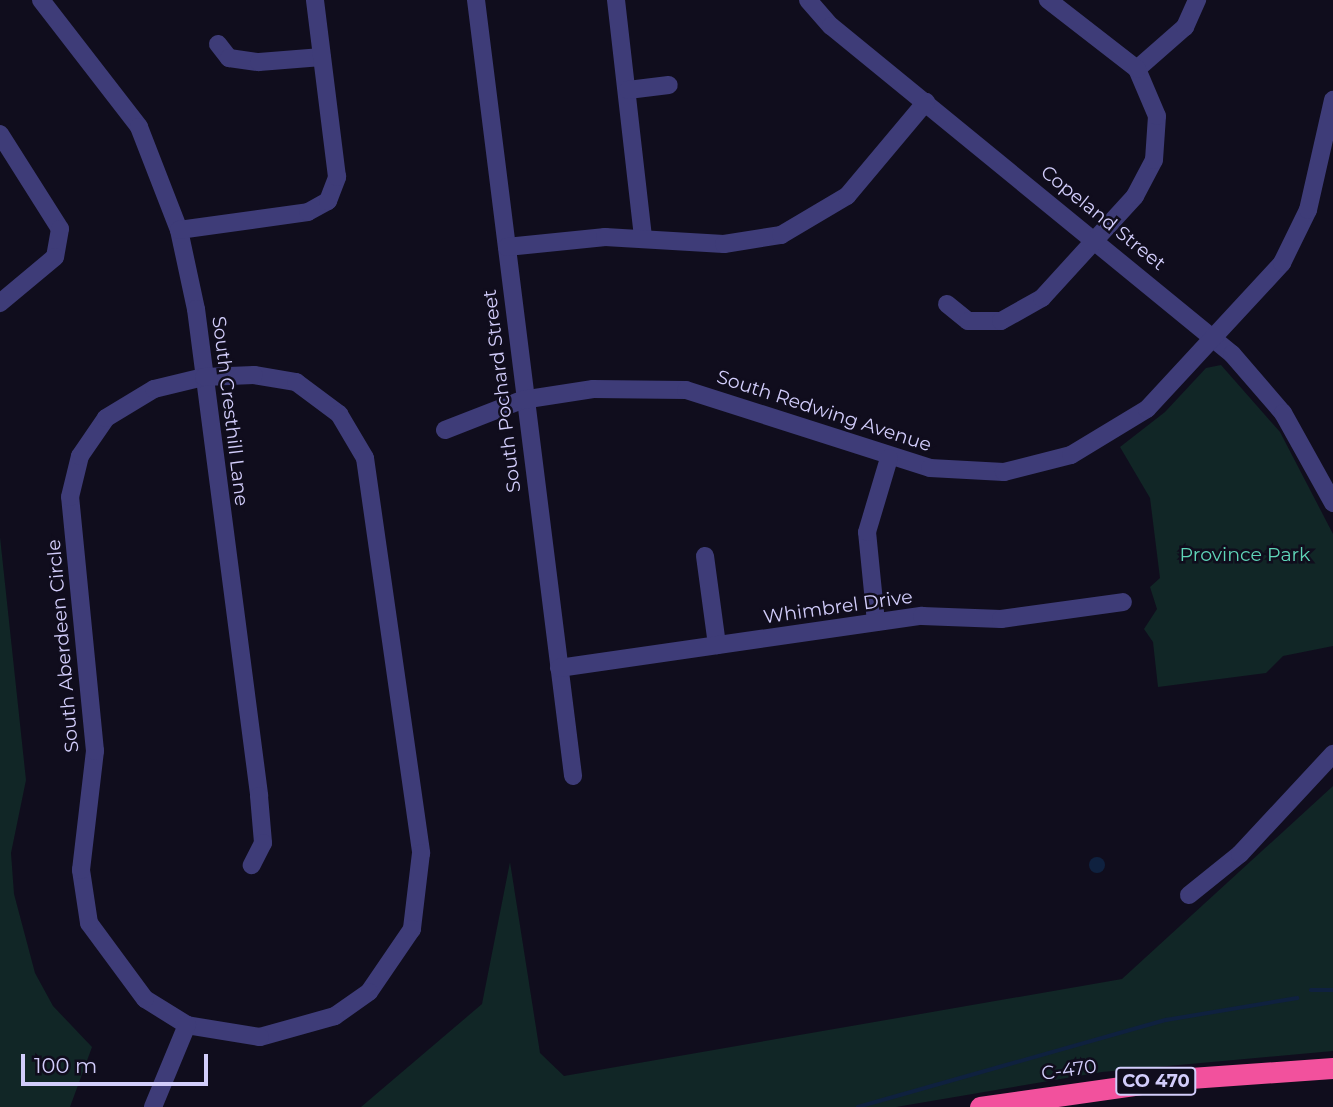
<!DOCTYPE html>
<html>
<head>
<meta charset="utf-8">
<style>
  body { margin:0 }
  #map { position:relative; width:1333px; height:1107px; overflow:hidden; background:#100d1d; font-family:Montserrat,sans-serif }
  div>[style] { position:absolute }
  .green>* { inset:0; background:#112626 }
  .water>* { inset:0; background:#0f213f }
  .round { border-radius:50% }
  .stream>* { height:3.5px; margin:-1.75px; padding:0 1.75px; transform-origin:1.75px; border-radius:1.75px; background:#0f213f }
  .minor>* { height:18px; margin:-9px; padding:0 9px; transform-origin:9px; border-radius:9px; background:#3e3c78 }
  .highway>* { height:21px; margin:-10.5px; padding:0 10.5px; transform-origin:10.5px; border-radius:10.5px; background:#f2519d }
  span { translate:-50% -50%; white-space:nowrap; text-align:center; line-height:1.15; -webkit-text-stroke:5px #100d1d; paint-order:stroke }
  .shield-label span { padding:2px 5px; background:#100d1d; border:2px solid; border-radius:5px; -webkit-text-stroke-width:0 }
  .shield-label { font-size:18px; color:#d2cdfb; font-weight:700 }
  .street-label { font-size:19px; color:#d2cdfb }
  .park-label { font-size:19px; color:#5fd5b8 }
  .scale { position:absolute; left:21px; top:1054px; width:187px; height:32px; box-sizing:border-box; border:4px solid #d2cdfb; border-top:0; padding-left:9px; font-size:21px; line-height:24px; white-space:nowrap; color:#d2cdfb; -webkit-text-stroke:5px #100d1d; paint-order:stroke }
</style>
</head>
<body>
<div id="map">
  <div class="green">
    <i style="clip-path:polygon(1221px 365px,1280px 432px,1333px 534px,1333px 646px,1283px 656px,1266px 673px,1158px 687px,1153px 642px,1144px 629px,1157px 609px,1150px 587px,1160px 578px,1150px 498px,1120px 447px,1165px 412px,1206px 368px)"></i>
    <i style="clip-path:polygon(0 537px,26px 780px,11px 853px,14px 894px,35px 973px,53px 1006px,92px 1047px,70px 1107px,0 1107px)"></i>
    <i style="clip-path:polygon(1333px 786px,1333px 1051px,1102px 1072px,896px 1107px,361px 1107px,482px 1004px,510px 862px,540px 1053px,564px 1076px,1122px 979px)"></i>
  </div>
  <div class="water">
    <i class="round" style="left:1089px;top:857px;width:16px;height:16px"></i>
  </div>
  <div class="stream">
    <i style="left:1311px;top:990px;width:22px"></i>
    <i style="left:858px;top:1107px;width:320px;rotate:-15.8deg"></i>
    <i style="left:1166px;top:1020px;width:133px;rotate:-9.5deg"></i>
  </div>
  <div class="minor">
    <i style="left:41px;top:0;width:160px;rotate:52.3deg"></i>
    <i style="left:139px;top:127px;width:110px;rotate:68.8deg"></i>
    <i style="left:179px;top:230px;width:81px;rotate:77.9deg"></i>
    <i style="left:196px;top:309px;width:491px;rotate:82.6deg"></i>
    <i style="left:259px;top:796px;width:47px;rotate:85.1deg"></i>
    <i style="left:263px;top:843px;width:25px;rotate:117deg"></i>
    <i style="left:476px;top:0;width:782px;rotate:82.87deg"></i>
    <i style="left:616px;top:0;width:240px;rotate:83.5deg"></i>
    <i style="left:808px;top:0;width:35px;rotate:49deg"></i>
    <i style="left:831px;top:26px;width:518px;rotate:39.28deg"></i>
    <i style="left:1232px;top:354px;width:78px;rotate:49.2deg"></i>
    <i style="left:1283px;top:413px;width:103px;rotate:60.9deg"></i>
    <i style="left:218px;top:44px;width:18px;rotate:52deg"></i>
    <i style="left:229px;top:58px;width:30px;rotate:8deg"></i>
    <i style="left:259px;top:62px;width:63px;rotate:-4.5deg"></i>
    <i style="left:1137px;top:69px;width:64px;rotate:-41.2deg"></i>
    <i style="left:1185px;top:27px;width:30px;rotate:-66deg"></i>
    <i style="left:628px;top:90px;width:41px;rotate:-7deg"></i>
    <i style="left:0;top:134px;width:112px;rotate:57.7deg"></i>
    <i style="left:60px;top:229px;width:28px;rotate:100deg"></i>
    <i style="left:55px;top:257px;width:72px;rotate:140.1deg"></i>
    <i style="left:179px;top:230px;width:130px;rotate:-7.9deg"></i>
    <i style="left:308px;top:212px;width:23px;rotate:-29deg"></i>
    <i style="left:328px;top:201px;width:26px;rotate:-69deg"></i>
    <i style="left:337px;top:177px;width:178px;rotate:-97.1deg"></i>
    <i style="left:507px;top:247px;width:99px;rotate:-5.8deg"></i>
    <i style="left:605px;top:237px;width:119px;rotate:3.4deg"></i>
    <i style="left:724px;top:244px;width:58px;rotate:-9deg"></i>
    <i style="left:781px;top:235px;width:77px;rotate:-30.6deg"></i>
    <i style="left:847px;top:196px;width:123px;rotate:-50deg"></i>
    <i style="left:947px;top:304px;width:27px;rotate:39deg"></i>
    <i style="left:968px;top:321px;width:33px"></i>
    <i style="left:1001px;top:321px;width:47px;rotate:-29.3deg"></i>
    <i style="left:1042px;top:298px;width:138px;rotate:-47.6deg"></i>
    <i style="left:1135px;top:196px;width:41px;rotate:-62.2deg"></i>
    <i style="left:1154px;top:160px;width:44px;rotate:-86.1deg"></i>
    <i style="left:1157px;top:116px;width:51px;rotate:-113.1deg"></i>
    <i style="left:1137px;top:69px;width:113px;rotate:-142.2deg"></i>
    <i style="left:254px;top:375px;width:43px;rotate:9.5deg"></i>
    <i style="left:296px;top:382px;width:54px;rotate:36.7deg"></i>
    <i style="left:339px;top:414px;width:51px;rotate:59.4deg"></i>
    <i style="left:365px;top:458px;width:399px;rotate:81.9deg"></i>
    <i style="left:421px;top:853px;width:77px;rotate:96.8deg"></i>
    <i style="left:412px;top:929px;width:76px;rotate:124.3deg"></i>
    <i style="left:369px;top:992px;width:42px;rotate:144.8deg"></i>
    <i style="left:335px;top:1016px;width:78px;rotate:164.4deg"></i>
    <i style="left:260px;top:1037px;width:74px;rotate:-170.7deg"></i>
    <i style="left:187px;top:1025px;width:49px;rotate:-148.2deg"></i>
    <i style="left:145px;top:999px;width:94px;rotate:-126.4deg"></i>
    <i style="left:89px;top:923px;width:54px;rotate:-98.6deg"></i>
    <i style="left:81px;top:870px;width:120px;rotate:-83.3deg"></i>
    <i style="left:95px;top:751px;width:255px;rotate:-95.6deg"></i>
    <i style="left:70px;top:497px;width:42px;rotate:-76.3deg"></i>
    <i style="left:80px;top:456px;width:46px;rotate:-55.6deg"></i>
    <i style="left:106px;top:418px;width:56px;rotate:-31.1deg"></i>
    <i style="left:154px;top:389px;width:51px;rotate:-13.5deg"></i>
    <i style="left:204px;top:377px;width:50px;rotate:-2.3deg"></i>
    <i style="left:445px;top:430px;width:83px;rotate:-21.3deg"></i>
    <i style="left:522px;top:400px;width:72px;rotate:-8.8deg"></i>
    <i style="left:593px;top:389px;width:93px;rotate:0.6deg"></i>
    <i style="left:686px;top:390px;width:256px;rotate:17.7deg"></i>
    <i style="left:930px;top:468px;width:74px;rotate:3.1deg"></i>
    <i style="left:1004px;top:472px;width:69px;rotate:-14.2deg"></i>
    <i style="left:1071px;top:455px;width:89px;rotate:-31.2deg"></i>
    <i style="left:1147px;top:409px;width:199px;rotate:-47.2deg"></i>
    <i style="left:1282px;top:263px;width:59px;rotate:-63.9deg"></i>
    <i style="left:1308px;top:210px;width:113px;rotate:-77.2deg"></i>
    <i style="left:705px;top:556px;width:90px;rotate:82.3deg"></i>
    <i style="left:876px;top:622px;width:90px;rotate:-95.7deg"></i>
    <i style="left:867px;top:532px;width:77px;rotate:-73.4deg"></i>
    <i style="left:559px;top:668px;width:367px;rotate:-8.2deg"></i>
    <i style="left:922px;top:616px;width:79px;rotate:2.2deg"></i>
    <i style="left:1001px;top:619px;width:123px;rotate:-7.9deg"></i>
    <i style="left:1189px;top:895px;width:65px;rotate:-38.8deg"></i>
    <i style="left:1240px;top:854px;width:137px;rotate:-47.1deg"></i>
    <i style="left:153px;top:1107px;width:89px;rotate:-67.5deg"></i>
  </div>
  <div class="highway">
    <i style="left:980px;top:1107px;width:198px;rotate:-8.1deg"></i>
    <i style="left:1176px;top:1079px;width:157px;rotate:-4deg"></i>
  </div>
  <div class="shield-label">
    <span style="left:1156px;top:1081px">CO 470</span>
  </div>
  <div class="street-label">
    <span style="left:1103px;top:218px;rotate:39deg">Copeland Street</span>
    <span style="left:502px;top:391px;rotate:-97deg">South Pochard Street</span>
    <span style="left:230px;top:411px;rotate:83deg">South Cresthill Lane</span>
    <span style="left:824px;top:411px;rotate:18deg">South Redwing Avenue</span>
    <span style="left:838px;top:607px;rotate:-8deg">Whimbrel Drive</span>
    <span style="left:63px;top:646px;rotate:-95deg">South Aberdeen Circle</span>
    <span style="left:1069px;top:1070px;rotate:-8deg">C-470</span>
  </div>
  <div class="park-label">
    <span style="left:1245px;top:555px">Province Park</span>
  </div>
  <div class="scale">100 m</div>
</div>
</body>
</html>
